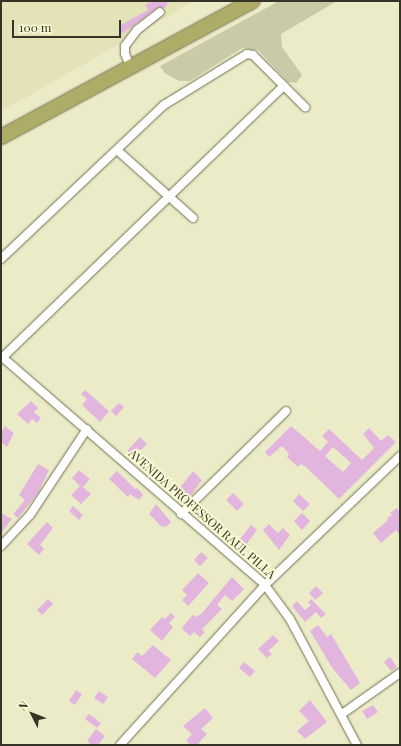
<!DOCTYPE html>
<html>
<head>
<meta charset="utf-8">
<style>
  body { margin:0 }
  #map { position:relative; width:401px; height:746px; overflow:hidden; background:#ecebc8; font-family:"Playfair Display",serif }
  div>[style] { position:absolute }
  .built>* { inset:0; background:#e4e3b8 }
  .green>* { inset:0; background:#cacaa8 }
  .building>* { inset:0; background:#e2b5de }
  .roads { filter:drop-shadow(0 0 1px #717051) drop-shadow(0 0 1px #717051) }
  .street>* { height:8px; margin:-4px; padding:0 4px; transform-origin:4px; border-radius:4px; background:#fff }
  .highway>* { height:14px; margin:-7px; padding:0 7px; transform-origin:7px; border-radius:7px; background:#afac67 }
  span { translate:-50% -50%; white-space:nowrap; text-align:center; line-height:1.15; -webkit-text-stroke:4px #f9f9d5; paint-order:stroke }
  .street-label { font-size:12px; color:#353427 }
  .frame { position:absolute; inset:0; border:2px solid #353427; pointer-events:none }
  .north { position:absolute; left:12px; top:694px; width:40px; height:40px; -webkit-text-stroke:3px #f9f9d5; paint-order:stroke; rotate:312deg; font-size:11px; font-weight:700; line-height:16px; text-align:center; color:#353427 }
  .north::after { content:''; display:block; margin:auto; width:14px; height:18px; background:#353427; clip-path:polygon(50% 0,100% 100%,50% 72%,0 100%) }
  .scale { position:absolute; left:12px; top:20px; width:109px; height:18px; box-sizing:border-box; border:2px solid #353427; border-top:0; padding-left:5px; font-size:12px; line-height:14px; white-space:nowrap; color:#353427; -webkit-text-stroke:3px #f9f9d5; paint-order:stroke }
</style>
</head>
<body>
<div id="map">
  <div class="built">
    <i style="clip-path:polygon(1px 1px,194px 1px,1px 112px)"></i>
  </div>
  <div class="green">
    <i style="clip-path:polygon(279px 1px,337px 1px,281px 34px,282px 47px,302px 75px,296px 83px,288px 82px,258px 50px,242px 48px,190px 81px,179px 81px,165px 73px,160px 66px)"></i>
  </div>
  <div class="building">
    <i style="clip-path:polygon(153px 1px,169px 1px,165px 8px,157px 8px,122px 34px,119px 26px,148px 10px,145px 5px)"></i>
    <i style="clip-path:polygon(85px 390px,109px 411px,100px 422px,82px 405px,87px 399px,81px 394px)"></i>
    <i style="clip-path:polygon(31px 401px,38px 408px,34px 412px,41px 418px,37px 423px,32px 419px,28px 424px,17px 414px)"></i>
    <i style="clip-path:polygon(119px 403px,124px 407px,116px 416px,111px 411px)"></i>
    <i style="clip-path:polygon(5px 426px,14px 433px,7px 447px,1px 442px,1px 432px)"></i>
    <i style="clip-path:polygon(evenodd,291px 426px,320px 451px,328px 442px,322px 436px,329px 429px,362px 460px,374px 448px,363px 434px,369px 428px,381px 441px,388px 435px,396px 442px,339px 499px,306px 467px,301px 464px,298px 467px,287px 457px,289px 454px,282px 446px,269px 457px,265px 452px,291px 426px,333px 447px,351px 463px,343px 472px,325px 456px,333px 447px)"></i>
    <i style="clip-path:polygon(140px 437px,147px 444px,134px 457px,127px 451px)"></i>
    <i style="clip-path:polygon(38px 464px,49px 470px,38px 493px,18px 518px,13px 514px,25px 500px,19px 495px)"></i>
    <i style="clip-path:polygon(79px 470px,90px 479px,83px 487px,91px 494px,81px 504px,71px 495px,80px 486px,72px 478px)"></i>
    <i style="clip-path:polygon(117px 471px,135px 489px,137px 488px,141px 492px,143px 495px,139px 500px,130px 494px,128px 497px,109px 479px)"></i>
    <i style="clip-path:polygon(193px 471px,202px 480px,189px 498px,179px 489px)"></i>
    <i style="clip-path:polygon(233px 493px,244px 504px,237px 511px,226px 500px)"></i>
    <i style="clip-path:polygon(299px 494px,310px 504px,303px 511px,293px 501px)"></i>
    <i style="clip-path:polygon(156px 504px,171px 522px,167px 526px,162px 527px,149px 514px)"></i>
    <i style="clip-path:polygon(73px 506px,83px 515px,79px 520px,69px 511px)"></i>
    <i style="clip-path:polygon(397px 508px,400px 513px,400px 536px,396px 530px,381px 543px,373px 533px,388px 520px,387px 518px,392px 515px,390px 513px)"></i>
    <i style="clip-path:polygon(1px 513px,12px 519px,1px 533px)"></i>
    <i style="clip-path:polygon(302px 513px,310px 521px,302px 530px,294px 521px)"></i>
    <i style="clip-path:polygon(47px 522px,53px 528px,40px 545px,44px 549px,39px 555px,27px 544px)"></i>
    <i style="clip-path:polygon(269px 524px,278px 533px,283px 528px,290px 535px,279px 550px,263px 530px)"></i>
    <i style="clip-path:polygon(251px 525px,257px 530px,242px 550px,236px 544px)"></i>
    <i style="clip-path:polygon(201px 552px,208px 558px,200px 566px,194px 560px)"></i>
    <i style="clip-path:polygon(198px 573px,209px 583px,188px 606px,182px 600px,187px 595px,182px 590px)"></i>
    <i style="clip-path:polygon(232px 577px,244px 589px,232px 601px,225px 595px,217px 605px,222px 609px,202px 629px,205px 632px,200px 637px,194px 632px,190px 636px,182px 629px,185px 624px,193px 615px,196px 617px,202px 613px)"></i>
    <i style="clip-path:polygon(316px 586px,323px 593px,315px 600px,309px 593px)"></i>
    <i style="clip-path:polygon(48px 599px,53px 604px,42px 615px,37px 610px)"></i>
    <i style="clip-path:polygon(311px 599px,326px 614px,321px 618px,316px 612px,305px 622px,292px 606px,297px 601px,305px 610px,311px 605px,308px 602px)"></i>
    <i style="clip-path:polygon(171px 613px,175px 617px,169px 623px,173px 627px,162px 641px,150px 630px,162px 617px,165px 619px)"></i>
    <i style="clip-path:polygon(318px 625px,327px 637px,331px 634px,360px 683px,351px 690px,333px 669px,310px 631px)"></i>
    <i style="clip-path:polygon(273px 635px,279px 641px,268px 651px,272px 654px,267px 658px,258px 649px)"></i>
    <i style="clip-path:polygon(153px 645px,171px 660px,155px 678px,132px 659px,137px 652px,142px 656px)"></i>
    <i style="clip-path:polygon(390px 657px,397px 667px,391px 671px,384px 662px)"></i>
    <i style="clip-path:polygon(244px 662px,255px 671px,250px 677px,239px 668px)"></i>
    <i style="clip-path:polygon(76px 690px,82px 694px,75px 705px,69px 701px)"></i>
    <i style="clip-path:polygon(99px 691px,108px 697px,103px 704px,94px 698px)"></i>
    <i style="clip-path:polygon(310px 700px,327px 722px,305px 739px,297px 731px,309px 721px,299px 711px)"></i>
    <i style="clip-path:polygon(373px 705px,378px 712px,367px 719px,362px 711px)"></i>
    <i style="clip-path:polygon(205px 708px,213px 718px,201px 729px,207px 734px,197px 745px,191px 745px,186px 741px,192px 734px,183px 726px)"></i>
    <i style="clip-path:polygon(89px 714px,101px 723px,97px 728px,85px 719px)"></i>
    <i style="clip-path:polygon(96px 729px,105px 736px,98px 745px,92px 745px,87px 741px)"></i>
  </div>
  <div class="roads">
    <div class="street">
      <i style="left:130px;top:67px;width:15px;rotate:-110deg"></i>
      <i style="left:125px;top:53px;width:7px;rotate:-90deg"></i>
      <i style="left:125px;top:46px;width:20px;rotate:-53deg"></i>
      <i style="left:137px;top:30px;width:29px;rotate:-38deg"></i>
      <i style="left:117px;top:150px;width:102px;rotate:41.8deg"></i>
      <i style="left:1px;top:259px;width:224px;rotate:-43.4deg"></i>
      <i style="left:164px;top:105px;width:97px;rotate:-31.6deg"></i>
      <i style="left:247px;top:54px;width:6px;rotate:9deg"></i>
      <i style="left:253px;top:55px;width:74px;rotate:45deg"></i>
      <i style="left:1px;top:356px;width:349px;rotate:40.9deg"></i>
      <i style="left:265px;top:585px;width:42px;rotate:53.7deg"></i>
      <i style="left:290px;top:619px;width:143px;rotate:62deg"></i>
      <i style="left:3px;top:357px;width:390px;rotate:-44deg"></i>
      <i style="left:181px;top:514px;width:147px;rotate:-44.4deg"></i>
      <i style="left:1px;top:546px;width:42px;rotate:-46.9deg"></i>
      <i style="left:30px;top:515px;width:103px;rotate:-56.5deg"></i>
      <i style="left:342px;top:714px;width:71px;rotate:-35.3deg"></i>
      <i style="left:120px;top:745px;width:216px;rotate:-47.8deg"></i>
      <i style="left:265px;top:585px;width:187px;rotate:-43.7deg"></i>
    </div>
    <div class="highway">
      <i style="left:1px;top:137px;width:286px;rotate:-28.4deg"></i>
    </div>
  </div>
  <div class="street-label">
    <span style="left:202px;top:514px;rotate:41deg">AVENIDA PROFESSOR RAUL PILLA</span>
  </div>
  <div class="frame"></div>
  <div class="north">N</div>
  <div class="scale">100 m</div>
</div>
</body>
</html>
